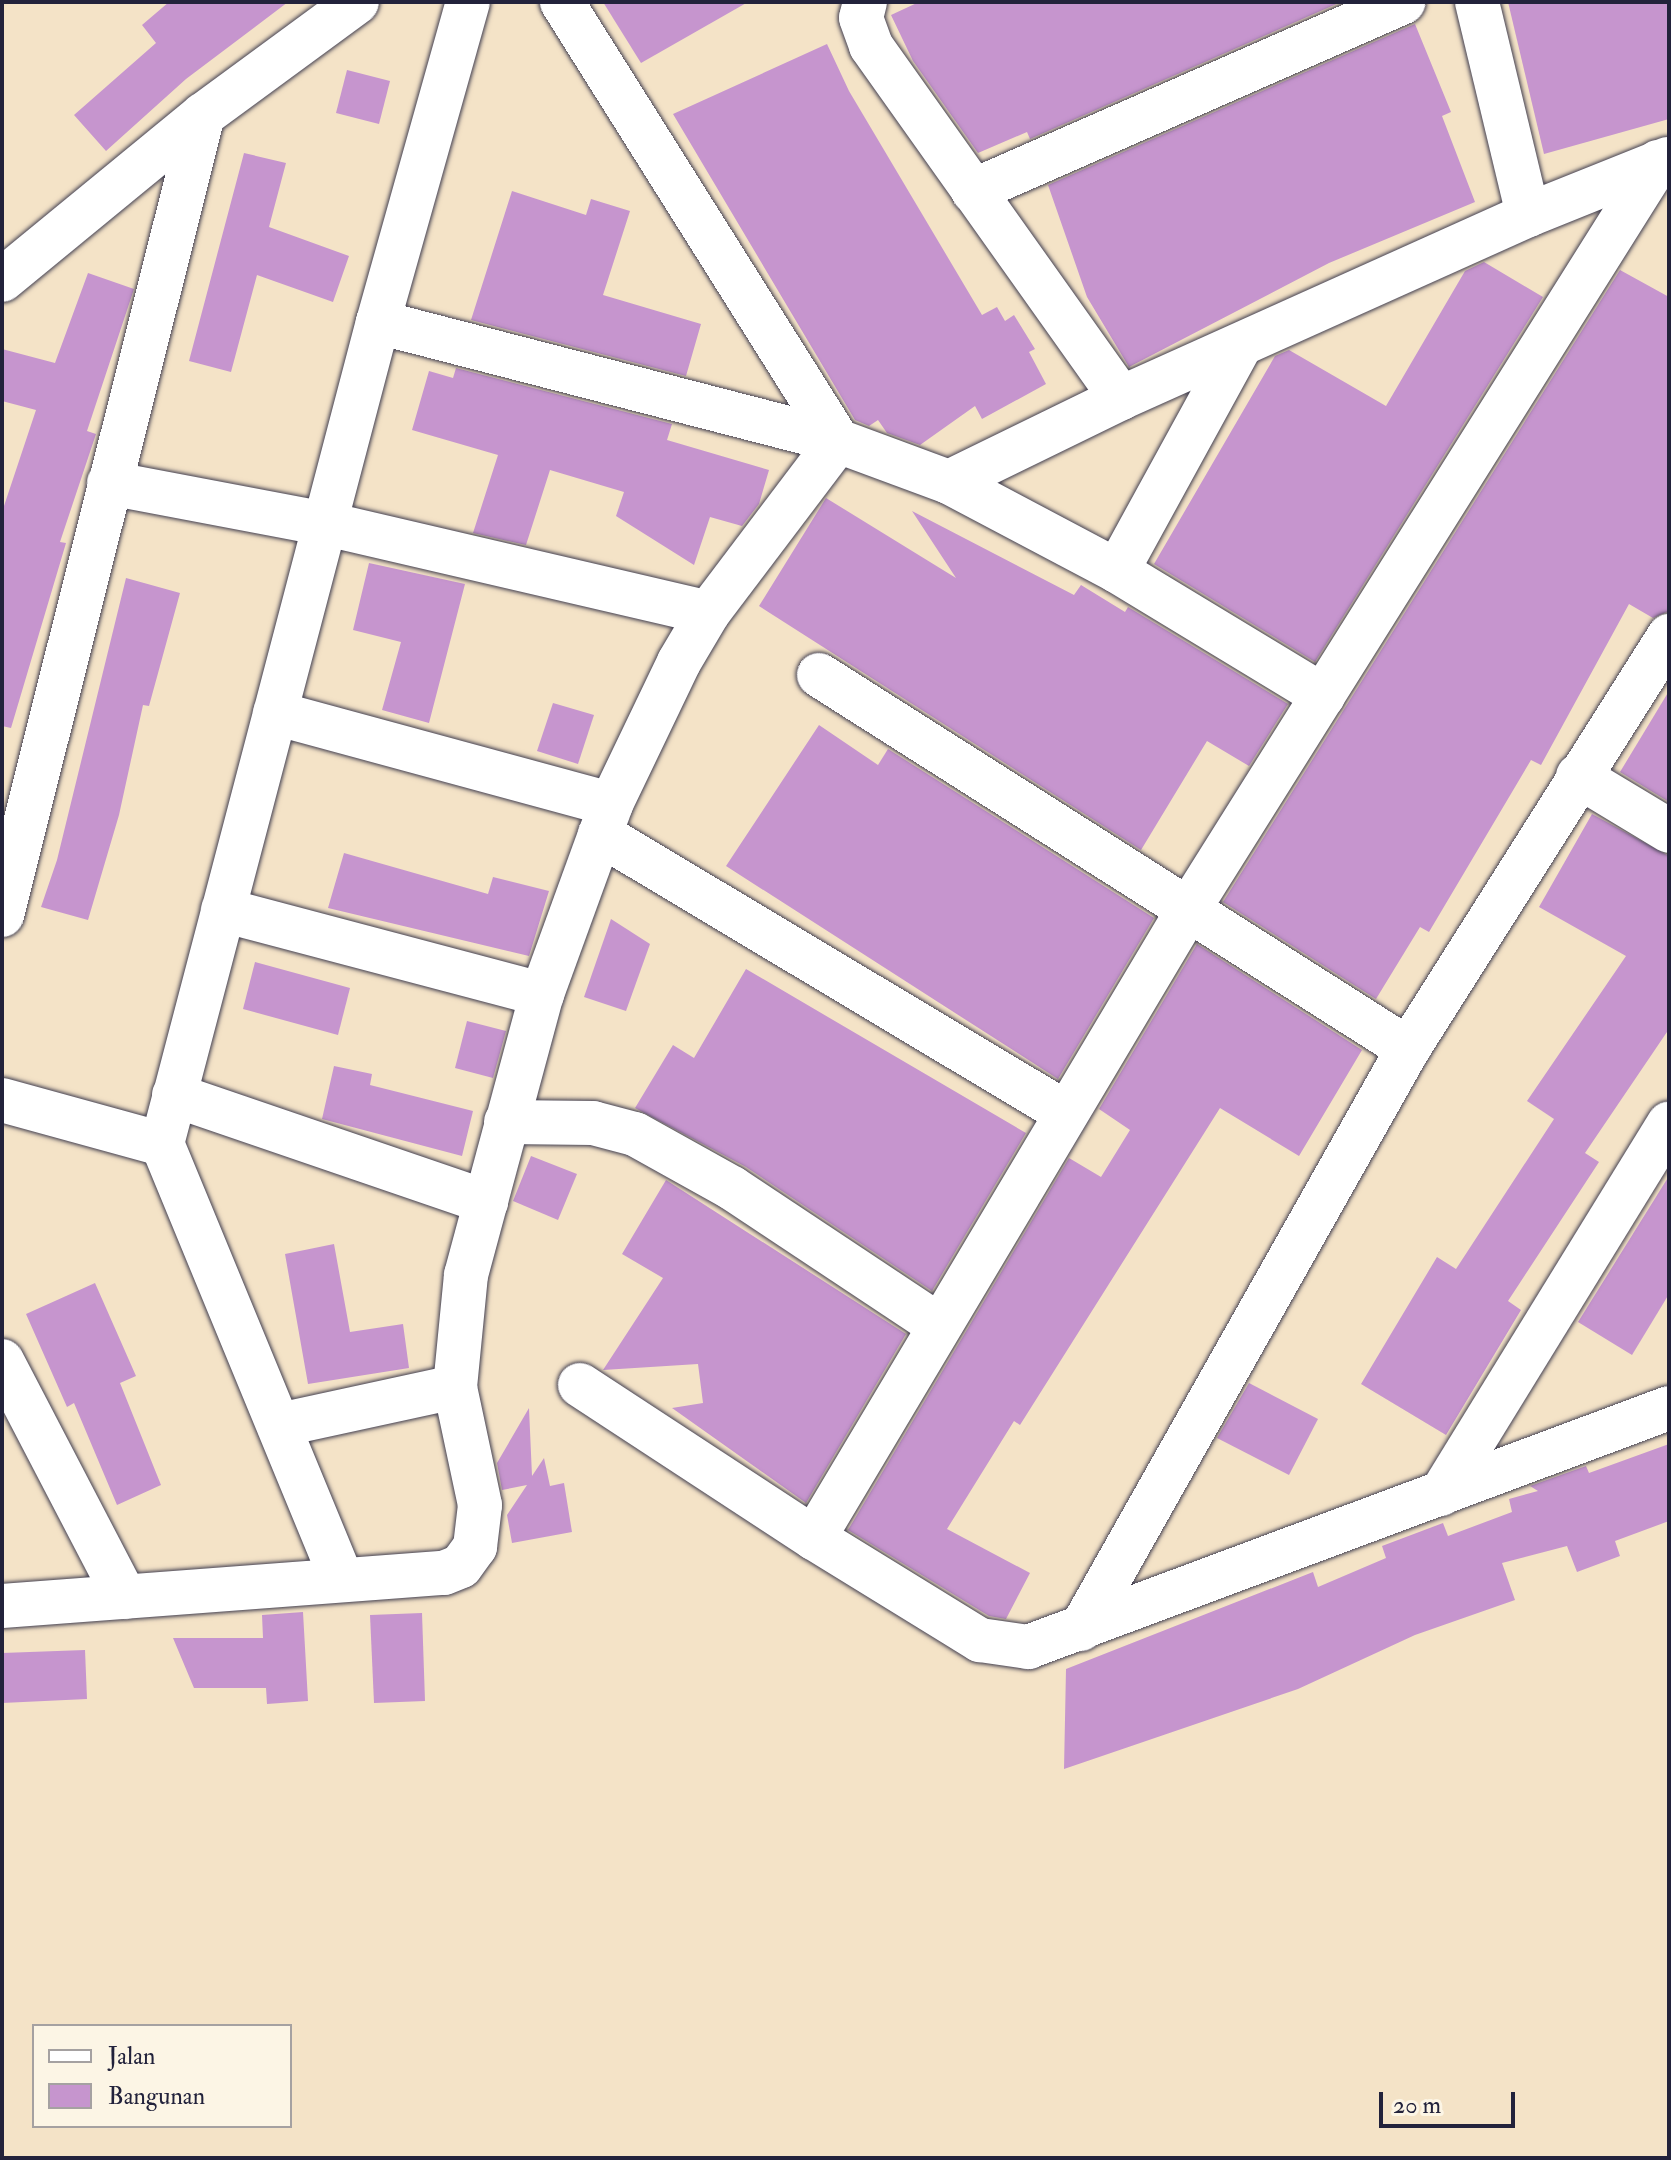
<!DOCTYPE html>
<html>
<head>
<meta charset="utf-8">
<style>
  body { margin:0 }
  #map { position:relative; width:1671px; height:2160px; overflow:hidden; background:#f4e3c7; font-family:"IM FELL Double Pica",serif }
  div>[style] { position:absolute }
  .building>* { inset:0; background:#c695ce }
  .roads { filter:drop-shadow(0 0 2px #423f50) drop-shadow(0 0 2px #423f50) }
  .minor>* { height:44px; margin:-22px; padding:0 22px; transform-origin:22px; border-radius:22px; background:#fff }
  span { translate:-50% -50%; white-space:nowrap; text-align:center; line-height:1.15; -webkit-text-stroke:8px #fcf5e5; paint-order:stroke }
  .frame { position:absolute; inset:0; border:4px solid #22223b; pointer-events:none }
  .legend { position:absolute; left:32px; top:2024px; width:260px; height:104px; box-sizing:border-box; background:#fcf5e5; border:2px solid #a5a1a1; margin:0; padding:10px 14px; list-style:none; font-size:24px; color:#22223b }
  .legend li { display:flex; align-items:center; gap:16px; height:40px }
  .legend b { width:40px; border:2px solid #a5a1a1 }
  .scale { position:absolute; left:1379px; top:2092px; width:136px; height:36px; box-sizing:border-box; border:4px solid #22223b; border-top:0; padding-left:10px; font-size:24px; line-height:28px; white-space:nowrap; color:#22223b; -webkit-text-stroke:6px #fcf5e5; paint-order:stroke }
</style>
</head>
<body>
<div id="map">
  <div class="building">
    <i style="clip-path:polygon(169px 2px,288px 2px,186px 79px,106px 151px,74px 115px,156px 43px,142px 25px)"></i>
    <i style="clip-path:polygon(603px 2px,748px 2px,641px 63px)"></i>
    <i style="clip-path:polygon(919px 2px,1341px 2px,1030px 139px,1027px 132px,978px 153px,913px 61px,891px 15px)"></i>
    <i style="clip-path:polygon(1508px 2px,1669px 2px,1669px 119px,1544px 154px)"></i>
    <i style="clip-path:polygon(1415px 24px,1451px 112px,1442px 116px,1475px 202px,1329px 263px,1129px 367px,1087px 297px,1048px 185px)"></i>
    <i style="clip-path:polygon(827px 44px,849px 91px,982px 315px,997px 307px,1005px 321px,1014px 315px,1035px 349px,1029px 352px,1046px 384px,982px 419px,975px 406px,920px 445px,887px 433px,878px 420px,869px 426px,855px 420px,673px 114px)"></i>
    <i style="clip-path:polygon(347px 70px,390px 81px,379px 124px,336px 113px)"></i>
    <i style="clip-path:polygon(244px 153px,286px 163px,269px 227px,349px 256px,333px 302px,257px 275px,231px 372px,189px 361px)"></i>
    <i style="clip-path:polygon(512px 191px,586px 215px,591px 199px,630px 211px,603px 295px,701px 324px,686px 376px,471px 320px)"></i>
    <i style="clip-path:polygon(1484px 262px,1543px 297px,1315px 662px,1154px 564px,1275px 356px,1289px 350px,1386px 406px,1465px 271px)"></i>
    <i style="clip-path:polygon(1620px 270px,1669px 297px,1669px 611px,1653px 618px,1629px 604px,1541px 765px,1531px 760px,1429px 932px,1420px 927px,1376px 999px,1223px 902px)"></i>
    <i style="clip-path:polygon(88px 273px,134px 289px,87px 431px,96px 434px,60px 542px,66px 543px,11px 728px,2px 726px,2px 512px,36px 410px,2px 401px,2px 349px,55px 363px)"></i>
    <i style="clip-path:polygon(456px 368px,672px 424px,667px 440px,769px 470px,759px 504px,742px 526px,710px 517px,694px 565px,616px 516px,624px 492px,550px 470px,526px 545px,473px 533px,498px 455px,412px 430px,429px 371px,453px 378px)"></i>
    <i style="clip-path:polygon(826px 498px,956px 578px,912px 511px,1074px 595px,1081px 585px,1125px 612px,1128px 607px,1288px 704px,1249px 766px,1207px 741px,1141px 850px,759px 606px)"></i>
    <i style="clip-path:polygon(369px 563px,465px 584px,429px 723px,382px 710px,401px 642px,353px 630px)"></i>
    <i style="clip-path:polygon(126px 578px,180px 593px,149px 706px,143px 705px,119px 815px,88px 920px,41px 907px,57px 860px)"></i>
    <i style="clip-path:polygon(1669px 691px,1669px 802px,1620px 772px)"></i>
    <i style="clip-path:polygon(553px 703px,594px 715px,578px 764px,537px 751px)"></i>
    <i style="clip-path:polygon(819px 725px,878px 765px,888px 749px,1154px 918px,1058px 1079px,726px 866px)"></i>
    <i style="clip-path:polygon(1592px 814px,1669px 856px,1669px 1029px,1585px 1153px,1599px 1162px,1508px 1301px,1521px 1310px,1446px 1435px,1361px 1384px,1437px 1257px,1456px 1269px,1554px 1119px,1527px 1101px,1626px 956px,1539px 907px)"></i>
    <i style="clip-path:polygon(344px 853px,488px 894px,493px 877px,549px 891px,529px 956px,328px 908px)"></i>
    <i style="clip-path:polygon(611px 919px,650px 944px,626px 1011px,584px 997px)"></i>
    <i style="clip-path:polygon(1197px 944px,1362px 1050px,1299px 1156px,1220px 1108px,1020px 1425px,1014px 1421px,947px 1529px,1030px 1573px,1006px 1619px,989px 1616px,848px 1530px,1069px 1158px,1101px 1177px,1130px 1130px,1099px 1109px)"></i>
    <i style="clip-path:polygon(255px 962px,350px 988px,338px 1035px,243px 1009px)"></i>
    <i style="clip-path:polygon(746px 969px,1026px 1133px,932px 1291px,746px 1167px,635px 1108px,673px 1045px,694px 1058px)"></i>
    <i style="clip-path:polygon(467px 1021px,506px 1031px,493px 1078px,455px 1068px)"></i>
    <i style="clip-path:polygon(334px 1066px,372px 1074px,370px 1085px,473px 1111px,462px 1156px,322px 1119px)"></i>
    <i style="clip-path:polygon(531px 1156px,577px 1174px,558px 1220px,513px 1201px)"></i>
    <i style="clip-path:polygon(1669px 1176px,1669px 1294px,1632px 1355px,1578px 1322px)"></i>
    <i style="clip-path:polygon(666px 1180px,906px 1334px,806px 1503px,672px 1408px,703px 1403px,698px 1364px,603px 1370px,663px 1278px,622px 1254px)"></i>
    <i style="clip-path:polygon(334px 1244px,350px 1332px,403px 1324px,409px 1368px,308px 1384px,285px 1254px)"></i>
    <i style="clip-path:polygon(95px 1283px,136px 1376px,120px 1383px,161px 1485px,117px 1505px,74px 1403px,67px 1407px,26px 1314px)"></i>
    <i style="clip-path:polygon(1249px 1383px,1318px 1419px,1289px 1475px,1217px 1438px)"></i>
    <i style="clip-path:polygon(529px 1408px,532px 1476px,544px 1458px,550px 1486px,564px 1483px,572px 1532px,512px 1543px,507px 1515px,527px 1485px,502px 1490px,497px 1463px)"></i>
    <i style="clip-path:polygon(1669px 1444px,1669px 1521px,1615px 1541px,1620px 1556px,1577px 1572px,1567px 1546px,1502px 1563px,1515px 1600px,1415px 1635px,1298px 1689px,1064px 1769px,1066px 1669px,1313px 1572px,1318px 1587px,1386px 1558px,1382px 1546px,1443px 1523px,1448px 1536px,1512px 1512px,1509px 1499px,1538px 1491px,1530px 1486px,1586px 1466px,1589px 1473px)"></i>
    <i style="clip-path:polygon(303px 1612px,308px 1701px,267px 1704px,266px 1688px,194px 1688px,173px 1638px,263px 1638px,262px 1615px)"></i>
    <i style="clip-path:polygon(422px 1613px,425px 1701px,374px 1703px,370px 1615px)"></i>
    <i style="clip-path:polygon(85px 1650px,87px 1699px,2px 1703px,2px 1653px)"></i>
  </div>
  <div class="roads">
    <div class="minor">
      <i style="left:865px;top:2px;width:16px;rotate:104deg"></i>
      <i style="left:861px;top:18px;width:30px;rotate:70deg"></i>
      <i style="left:871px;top:46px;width:432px;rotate:54.6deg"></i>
      <i style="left:1121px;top:398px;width:446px;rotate:-24.2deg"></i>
      <i style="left:1477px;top:2px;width:219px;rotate:76.5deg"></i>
      <i style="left:1528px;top:215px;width:150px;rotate:-21.9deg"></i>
      <i style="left:1658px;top:162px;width:883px;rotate:122.14deg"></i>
      <i style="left:1188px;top:910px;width:731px;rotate:120.78deg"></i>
      <i style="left:814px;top:1538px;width:195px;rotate:31.6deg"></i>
      <i style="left:980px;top:1640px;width:49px;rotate:8.3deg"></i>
      <i style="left:1028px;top:1647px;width:684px;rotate:-20.45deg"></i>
      <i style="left:973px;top:191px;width:470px;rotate:-23.7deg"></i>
      <i style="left:2px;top:280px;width:260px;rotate:-39.4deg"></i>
      <i style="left:203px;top:115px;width:191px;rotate:-36.3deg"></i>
      <i style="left:378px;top:322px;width:475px;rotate:14.5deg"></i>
      <i style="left:838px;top:441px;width:118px;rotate:20.3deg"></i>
      <i style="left:949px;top:482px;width:190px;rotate:27.9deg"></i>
      <i style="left:1117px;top:571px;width:241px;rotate:31.2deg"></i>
      <i style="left:949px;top:482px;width:191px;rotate:-26deg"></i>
      <i style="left:109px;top:483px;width:222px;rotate:10.7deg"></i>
      <i style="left:327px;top:524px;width:391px;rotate:13.1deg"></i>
      <i style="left:1117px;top:571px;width:256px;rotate:-61.3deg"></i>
      <i style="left:819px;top:675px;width:698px;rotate:32.41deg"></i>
      <i style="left:275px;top:713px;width:348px;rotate:15.2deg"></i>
      <i style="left:1578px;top:776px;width:106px;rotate:31.1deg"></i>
      <i style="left:600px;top:834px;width:543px;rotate:30.91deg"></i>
      <i style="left:223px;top:910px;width:330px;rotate:14.8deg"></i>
      <i style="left:2px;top:915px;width:825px;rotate:-75.9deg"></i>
      <i style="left:174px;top:1095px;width:330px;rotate:18.9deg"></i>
      <i style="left:2px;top:1100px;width:166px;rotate:15.4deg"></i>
      <i style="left:506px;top:1122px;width:87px;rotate:0.7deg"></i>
      <i style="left:593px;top:1123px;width:43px;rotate:14.7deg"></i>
      <i style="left:635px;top:1134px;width:111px;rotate:29.1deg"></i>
      <i style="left:732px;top:1188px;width:247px;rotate:33.6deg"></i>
      <i style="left:2px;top:1361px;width:266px;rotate:62.5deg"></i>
      <i style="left:580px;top:1385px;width:280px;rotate:33.2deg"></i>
      <i style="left:279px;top:1425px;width:180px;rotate:-12.2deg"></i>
      <i style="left:1441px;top:1494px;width:435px;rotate:-58.4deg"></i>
      <i style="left:342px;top:1580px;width:472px;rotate:-112.4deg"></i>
      <i style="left:162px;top:1144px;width:850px;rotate:-75.28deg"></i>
      <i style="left:378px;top:322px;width:332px;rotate:-74.3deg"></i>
      <i style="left:2px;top:1606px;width:443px;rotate:-4.3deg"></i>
      <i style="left:444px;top:1573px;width:18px;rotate:-22deg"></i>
      <i style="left:461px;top:1566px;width:24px;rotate:-54deg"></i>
      <i style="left:475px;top:1547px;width:42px;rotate:-83.2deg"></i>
      <i style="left:480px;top:1505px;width:121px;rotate:-102deg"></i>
      <i style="left:455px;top:1387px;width:113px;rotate:-84.4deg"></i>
      <i style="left:466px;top:1275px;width:291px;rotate:-74.9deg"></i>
      <i style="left:542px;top:994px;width:202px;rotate:-70deg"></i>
      <i style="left:611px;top:804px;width:157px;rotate:-64.4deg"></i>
      <i style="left:679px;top:662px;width:57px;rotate:-59.4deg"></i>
      <i style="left:708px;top:613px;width:216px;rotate:-52.9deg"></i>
      <i style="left:838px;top:441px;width:519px;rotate:-122.16deg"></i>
      <i style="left:1081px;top:1629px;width:666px;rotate:-60.59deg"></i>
      <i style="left:1408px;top:1049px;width:489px;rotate:-57.7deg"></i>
    </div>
  </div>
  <div class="frame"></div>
  <ul class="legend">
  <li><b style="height:10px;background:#fff"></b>Jalan</li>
  <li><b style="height:22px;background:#c695ce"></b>Bangunan</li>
  </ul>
  <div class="scale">20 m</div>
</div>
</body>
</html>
